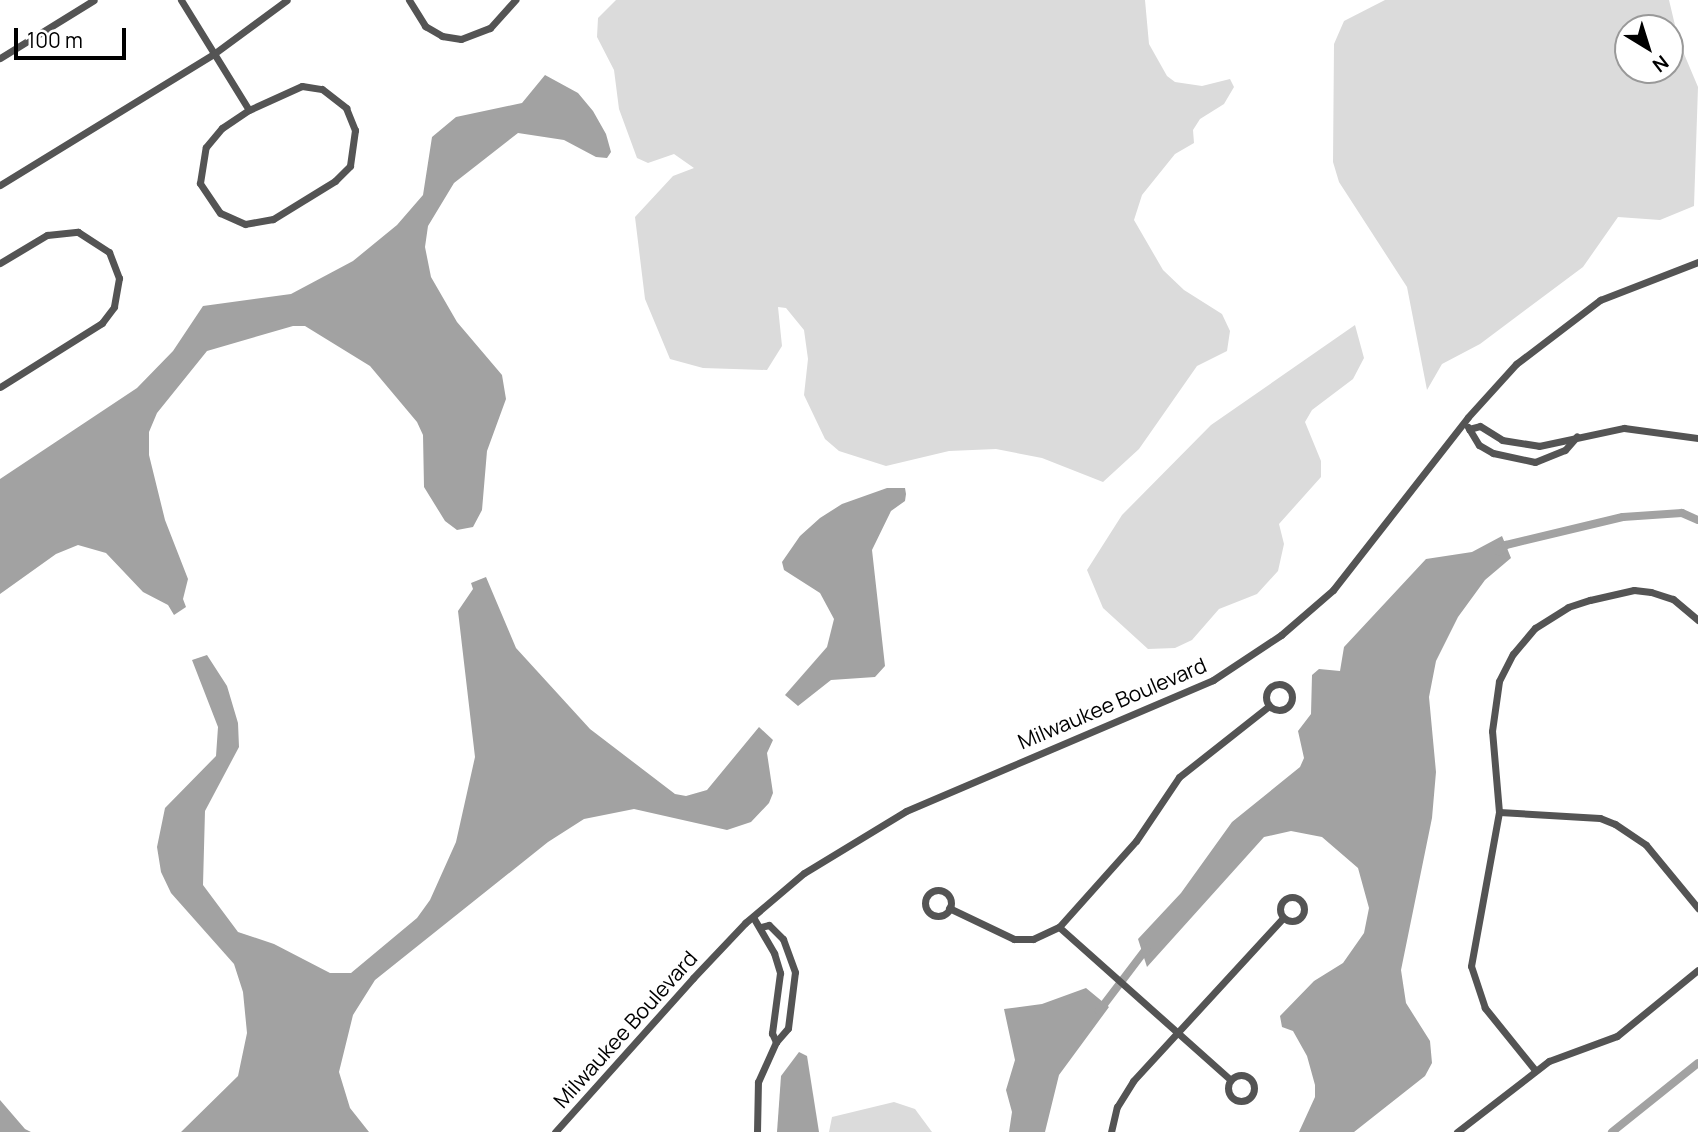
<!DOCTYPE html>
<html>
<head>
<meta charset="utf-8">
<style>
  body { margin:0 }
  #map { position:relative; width:1698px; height:1132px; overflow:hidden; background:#fff; font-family:Manrope,sans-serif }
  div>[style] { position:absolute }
  .green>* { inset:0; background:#dbdbdb }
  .water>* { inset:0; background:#a2a2a2 }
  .canal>* { height:8px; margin:-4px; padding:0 4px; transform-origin:4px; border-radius:4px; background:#a2a2a2 }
  .street>* { height:7px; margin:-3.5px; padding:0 3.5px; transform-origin:3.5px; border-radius:3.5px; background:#545454 }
  .street>.ring { margin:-3.5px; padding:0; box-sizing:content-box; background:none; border:7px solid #545454; border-radius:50% }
  span { translate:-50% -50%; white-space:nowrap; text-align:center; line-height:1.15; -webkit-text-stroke:5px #fff; paint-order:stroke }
  .street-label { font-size:21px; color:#000 }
  .north { position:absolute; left:1614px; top:14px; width:70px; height:70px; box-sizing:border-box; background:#fff; border:2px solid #999; border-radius:50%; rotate:142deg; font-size:19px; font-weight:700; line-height:28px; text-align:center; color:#000 }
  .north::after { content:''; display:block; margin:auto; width:24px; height:32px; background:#000; clip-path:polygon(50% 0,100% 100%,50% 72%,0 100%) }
  .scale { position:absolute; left:14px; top:28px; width:112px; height:32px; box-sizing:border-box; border:4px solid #000; border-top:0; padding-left:9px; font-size:21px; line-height:24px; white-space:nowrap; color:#000; -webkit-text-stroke:5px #fff; paint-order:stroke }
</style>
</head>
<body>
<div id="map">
  <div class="green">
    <i style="clip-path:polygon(616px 0,1145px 0,1149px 44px,1167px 76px,1175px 82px,1202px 86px,1230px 79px,1234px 87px,1224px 104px,1200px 119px,1193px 130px,1194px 143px,1175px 154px,1142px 195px,1134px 220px,1163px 270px,1184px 290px,1222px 314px,1230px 331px,1227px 351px,1197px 366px,1139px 449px,1103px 482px,1042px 458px,996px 449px,949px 451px,886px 466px,839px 451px,825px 439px,804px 395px,808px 359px,804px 330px,786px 308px,778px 307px,782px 346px,767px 370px,703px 368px,670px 359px,645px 299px,635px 217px,673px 176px,694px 168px,674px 154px,648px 163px,637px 158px,619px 109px,614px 70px,597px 37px,598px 18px)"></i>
    <i style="clip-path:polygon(evenodd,1385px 0,1669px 0,1679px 42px,1698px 87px,1694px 206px,1660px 220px,1618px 217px,1583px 267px,1480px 344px,1442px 364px,1427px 390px,1407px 287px,1339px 182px,1333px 162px,1334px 44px,1344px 21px,1385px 0,1628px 28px,1670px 28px,1670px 70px,1628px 70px,1628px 28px)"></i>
    <i style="clip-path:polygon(1355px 325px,1364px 358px,1353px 379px,1312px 410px,1305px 422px,1321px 461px,1321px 477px,1279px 524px,1284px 544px,1278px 571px,1257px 594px,1219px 609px,1192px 640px,1175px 648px,1148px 649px,1103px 608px,1087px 570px,1122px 515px,1211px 425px)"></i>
    <i style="clip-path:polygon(894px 1102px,915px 1109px,932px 1132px,829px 1132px,832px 1117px)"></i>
  </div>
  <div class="water">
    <i style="clip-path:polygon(545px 75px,578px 93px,593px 111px,606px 134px,611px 152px,607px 158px,596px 157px,564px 140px,518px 133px,454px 183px,428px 226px,425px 247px,431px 277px,457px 322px,502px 375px,506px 399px,487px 451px,482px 510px,473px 527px,457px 530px,445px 521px,424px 487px,423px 435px,417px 422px,370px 366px,305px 326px,293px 326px,207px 351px,157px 413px,149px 432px,149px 455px,165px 520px,188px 579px,183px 599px,186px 607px,174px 615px,168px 605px,143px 592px,106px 553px,78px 545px,56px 554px,0 594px,0 479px,137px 388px,173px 351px,203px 306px,291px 294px,353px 261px,397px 225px,423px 195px,432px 137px,456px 117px,522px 103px)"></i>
    <i style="clip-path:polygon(887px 488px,905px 488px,906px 494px,905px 501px,891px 511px,872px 550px,885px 666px,875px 677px,831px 680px,798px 706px,785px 695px,827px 647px,834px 619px,820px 593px,784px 570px,782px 562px,800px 536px,820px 518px,842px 504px)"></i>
    <i style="clip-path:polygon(1502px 536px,1511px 558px,1485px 580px,1458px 617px,1436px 661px,1429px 697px,1436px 772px,1432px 818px,1401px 970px,1406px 1003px,1430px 1041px,1432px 1063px,1425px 1076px,1354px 1132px,1299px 1132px,1315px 1097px,1315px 1085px,1307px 1056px,1293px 1031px,1282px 1027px,1280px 1016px,1314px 981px,1343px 963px,1364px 933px,1369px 908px,1358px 868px,1322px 837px,1291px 831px,1264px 837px,1147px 967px,1138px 939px,1181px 893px,1232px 822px,1300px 767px,1304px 758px,1298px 731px,1311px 714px,1312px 675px,1319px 669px,1340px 671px,1344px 647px,1426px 559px,1472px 552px)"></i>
    <i style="clip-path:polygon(486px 577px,516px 648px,590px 729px,675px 794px,686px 796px,707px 790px,759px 727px,773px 740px,767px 753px,773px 793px,769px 803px,751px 822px,727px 830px,634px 809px,584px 819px,548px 842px,375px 980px,353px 1015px,339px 1072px,350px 1108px,369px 1132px,181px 1132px,238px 1076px,247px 1033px,243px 992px,234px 964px,171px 893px,161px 872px,157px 847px,165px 808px,216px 756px,218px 727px,192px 660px,207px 655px,227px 686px,238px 723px,239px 747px,205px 811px,203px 885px,238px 932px,274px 944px,330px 973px,351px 973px,417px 918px,430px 900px,456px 842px,475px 757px,458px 611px,473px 589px,471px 583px)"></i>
    <i style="clip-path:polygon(1086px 988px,1109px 1007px,1059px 1075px,1045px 1132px,1009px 1132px,1012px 1112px,1006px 1090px,1015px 1060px,1004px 1009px,1042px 1004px)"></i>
    <i style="clip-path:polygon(799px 1052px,807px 1056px,819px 1132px,777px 1132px,781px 1076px)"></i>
    <i style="clip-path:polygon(0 1100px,25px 1129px,31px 1132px,0 1132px)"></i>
  </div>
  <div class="canal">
    <i style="left:1499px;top:552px;width:10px;rotate:-45deg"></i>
    <i style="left:1506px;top:545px;width:120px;rotate:-13.5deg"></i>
    <i style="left:1623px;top:517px;width:59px;rotate:-3.9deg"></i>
    <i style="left:1682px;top:513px;width:17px;rotate:24deg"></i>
    <i style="left:1099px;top:1011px;width:78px;rotate:-52.8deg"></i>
    <i style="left:1612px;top:1132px;width:110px;rotate:-38.7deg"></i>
  </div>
  <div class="street">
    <i style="left:181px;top:0;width:129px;rotate:58.3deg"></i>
    <i style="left:409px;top:0;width:31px;rotate:58deg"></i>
    <i style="left:425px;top:26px;width:20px;rotate:30deg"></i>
    <i style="left:442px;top:36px;width:19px;rotate:9deg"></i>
    <i style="left:461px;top:39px;width:31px;rotate:-21deg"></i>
    <i style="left:490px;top:28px;width:38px;rotate:-48deg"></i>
    <i style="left:0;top:58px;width:110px;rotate:-31.7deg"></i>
    <i style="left:302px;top:86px;width:20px;rotate:9deg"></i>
    <i style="left:322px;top:89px;width:31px;rotate:38deg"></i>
    <i style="left:346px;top:108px;width:24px;rotate:68deg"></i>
    <i style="left:355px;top:130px;width:36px;rotate:98deg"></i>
    <i style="left:350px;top:166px;width:21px;rotate:135deg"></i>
    <i style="left:335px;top:181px;width:73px;rotate:148.5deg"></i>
    <i style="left:273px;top:219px;width:28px;rotate:170deg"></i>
    <i style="left:245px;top:224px;width:27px;rotate:-156deg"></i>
    <i style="left:220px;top:213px;width:36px;rotate:-124deg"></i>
    <i style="left:200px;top:183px;width:36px;rotate:-81deg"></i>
    <i style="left:206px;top:147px;width:25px;rotate:-50deg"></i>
    <i style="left:222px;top:128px;width:32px;rotate:-34deg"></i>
    <i style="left:249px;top:110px;width:58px;rotate:-24.4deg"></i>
    <i style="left:0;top:185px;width:252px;rotate:-31.5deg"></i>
    <i style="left:215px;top:53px;width:89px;rotate:-36.4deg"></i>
    <i style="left:0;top:263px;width:55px;rotate:-30.8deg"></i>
    <i style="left:47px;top:235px;width:31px;rotate:-6deg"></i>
    <i style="left:78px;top:232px;width:37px;rotate:33deg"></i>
    <i style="left:109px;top:252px;width:28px;rotate:69deg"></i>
    <i style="left:119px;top:278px;width:29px;rotate:100deg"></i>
    <i style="left:114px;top:307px;width:20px;rotate:127deg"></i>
    <i style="left:102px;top:323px;width:120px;rotate:147.9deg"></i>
    <i style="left:1468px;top:427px;width:21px;rotate:59deg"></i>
    <i style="left:1479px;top:445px;width:16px;rotate:30deg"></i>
    <i style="left:1493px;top:453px;width:43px;rotate:12.1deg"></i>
    <i style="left:1535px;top:462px;width:32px;rotate:-22deg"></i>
    <i style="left:1565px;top:450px;width:18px;rotate:-49deg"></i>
    <i style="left:1469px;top:429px;width:11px;rotate:-15deg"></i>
    <i style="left:1480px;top:426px;width:26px;rotate:32deg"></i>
    <i style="left:1502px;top:440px;width:37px;rotate:9deg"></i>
    <i style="left:1539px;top:446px;width:87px;rotate:-12deg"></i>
    <i style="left:1624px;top:428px;width:75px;rotate:7.7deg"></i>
    <i class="ring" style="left:1266px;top:684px;width:19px;height:19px"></i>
    <i style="left:1499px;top:812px;width:101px;rotate:3.4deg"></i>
    <i style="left:1600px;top:818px;width:16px;rotate:22deg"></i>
    <i style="left:1615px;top:824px;width:37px;rotate:34deg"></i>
    <i style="left:1646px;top:845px;width:82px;rotate:50.5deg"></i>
    <i class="ring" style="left:925px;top:890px;width:19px;height:19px"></i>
    <i class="ring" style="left:1280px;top:897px;width:17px;height:17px"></i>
    <i style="left:949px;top:908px;width:72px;rotate:25.5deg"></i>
    <i style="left:1014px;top:939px;width:19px"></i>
    <i style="left:1033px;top:939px;width:29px;rotate:-25deg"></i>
    <i style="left:1059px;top:927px;width:115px;rotate:-48.2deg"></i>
    <i style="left:1136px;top:841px;width:77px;rotate:-56.1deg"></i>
    <i style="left:1179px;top:777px;width:115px;rotate:-38.3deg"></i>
    <i style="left:753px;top:917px;width:42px;rotate:59.7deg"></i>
    <i style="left:774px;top:953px;width:21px;rotate:73deg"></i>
    <i style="left:780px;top:973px;width:61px;rotate:97.6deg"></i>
    <i style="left:772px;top:1033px;width:10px;rotate:66deg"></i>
    <i style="left:776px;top:1042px;width:18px;rotate:-49deg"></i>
    <i style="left:788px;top:1028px;width:56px;rotate:-82.9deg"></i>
    <i style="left:795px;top:972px;width:35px;rotate:-110deg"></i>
    <i style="left:783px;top:939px;width:20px;rotate:-135deg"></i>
    <i style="left:769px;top:925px;width:8px;rotate:166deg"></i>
    <i style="left:1059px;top:927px;width:230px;rotate:41.7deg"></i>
    <i style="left:1535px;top:1070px;width:80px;rotate:-128.9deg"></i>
    <i style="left:1485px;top:1008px;width:44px;rotate:-108.4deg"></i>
    <i style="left:1471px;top:966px;width:157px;rotate:-79.7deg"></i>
    <i style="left:1499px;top:812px;width:81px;rotate:-94.9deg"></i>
    <i style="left:1492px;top:731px;width:50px;rotate:-82deg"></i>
    <i style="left:1499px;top:681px;width:30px;rotate:-63deg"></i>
    <i style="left:1513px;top:654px;width:34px;rotate:-50deg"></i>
    <i style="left:1535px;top:628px;width:39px;rotate:-32deg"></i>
    <i style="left:1568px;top:607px;width:23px;rotate:-18deg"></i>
    <i style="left:1590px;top:600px;width:45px;rotate:-12.8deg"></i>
    <i style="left:1634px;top:590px;width:17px;rotate:7deg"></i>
    <i style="left:1651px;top:592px;width:23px;rotate:18deg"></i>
    <i style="left:1673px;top:599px;width:33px;rotate:40deg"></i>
    <i class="ring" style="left:1228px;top:1075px;width:19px;height:19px"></i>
    <i style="left:555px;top:1132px;width:207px;rotate:-48.1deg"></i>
    <i style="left:693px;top:978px;width:76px;rotate:-46.6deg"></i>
    <i style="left:745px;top:923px;width:77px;rotate:-40.3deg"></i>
    <i style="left:804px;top:873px;width:119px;rotate:-31.3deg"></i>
    <i style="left:906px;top:811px;width:334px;rotate:-23.1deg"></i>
    <i style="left:1213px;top:680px;width:82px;rotate:-33.5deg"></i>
    <i style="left:1281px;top:635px;width:69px;rotate:-40.9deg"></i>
    <i style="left:1333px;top:590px;width:219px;rotate:-52deg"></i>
    <i style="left:1468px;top:417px;width:72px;rotate:-47.8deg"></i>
    <i style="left:1516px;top:364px;width:106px;rotate:-37.3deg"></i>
    <i style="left:1600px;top:300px;width:105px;rotate:-21.2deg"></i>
    <i style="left:757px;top:1132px;width:50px;rotate:-88.9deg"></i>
    <i style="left:758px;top:1082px;width:44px;rotate:-65.8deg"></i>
    <i style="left:1111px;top:1132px;width:26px;rotate:-77deg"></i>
    <i style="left:1117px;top:1107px;width:31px;rotate:-58deg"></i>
    <i style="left:1133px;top:1081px;width:222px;rotate:-47.4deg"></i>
    <i style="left:1457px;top:1132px;width:116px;rotate:-37.7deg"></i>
    <i style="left:1549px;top:1061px;width:72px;rotate:-20.2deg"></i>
    <i style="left:1617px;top:1036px;width:104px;rotate:-39.2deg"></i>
  </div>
  <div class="street-label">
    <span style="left:1112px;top:703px;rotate:-23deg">Milwaukee Boulevard</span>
    <span style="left:625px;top:1029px;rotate:-48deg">Milwaukee Boulevard</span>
  </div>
  <div class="north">N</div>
  <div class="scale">100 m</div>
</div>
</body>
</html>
